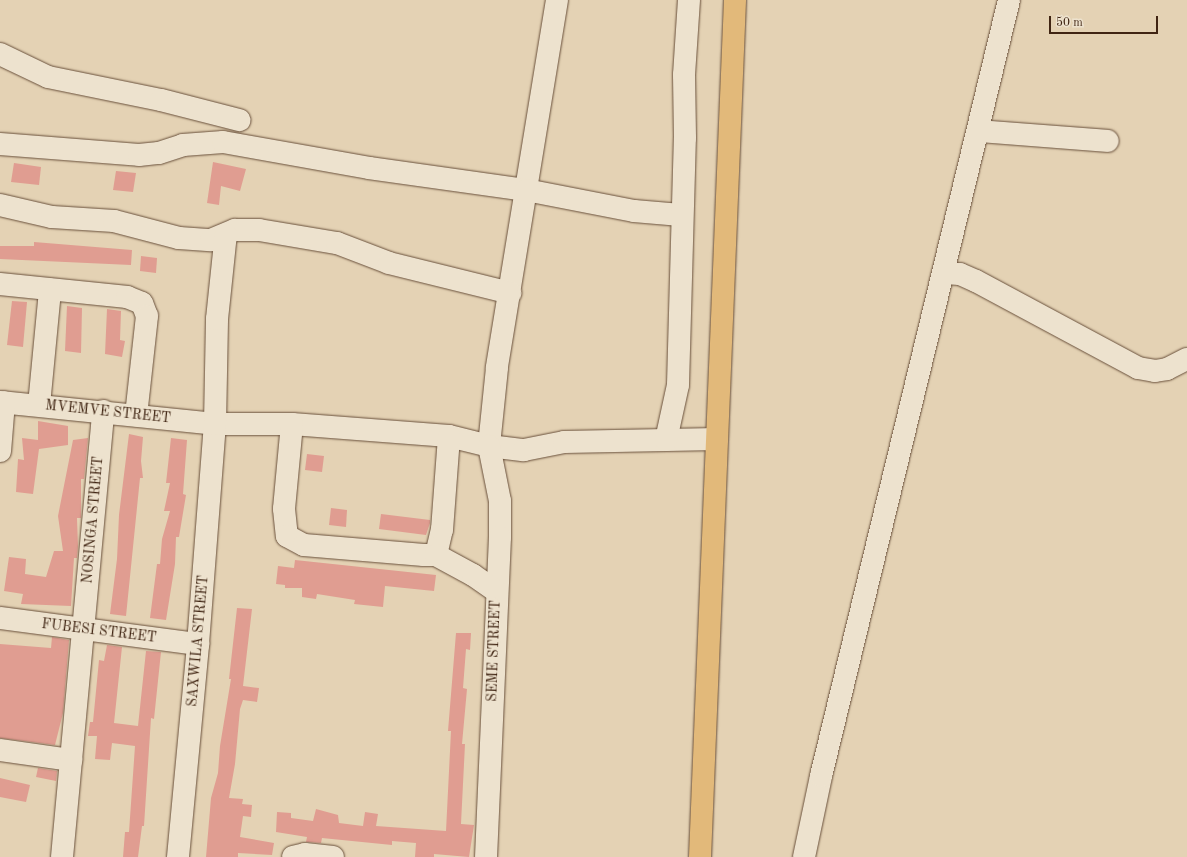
<!DOCTYPE html>
<html>
<head>
<meta charset="utf-8">
<style>
  body { margin:0 }
  #map { position:relative; width:1187px; height:857px; overflow:hidden; background:#e4d2b4; font-family:"Old Standard TT",serif }
  div>[style] { position:absolute }
  .building>* { inset:0; background:#e09d91 }
  .roads { filter:drop-shadow(0 0 1px #69503b) drop-shadow(0 0 1px #69503b) }
  .minor>* { height:22px; margin:-11px; padding:0 11px; transform-origin:11px; border-radius:11px; background:#ede2ce }
  .major>* { height:22px; margin:-11px; padding:0 11px; transform-origin:11px; border-radius:11px; background:#e2b97a }
  span { translate:-50% -50%; white-space:nowrap; text-align:center; line-height:1.15; -webkit-text-stroke:4px #ede2ce; paint-order:stroke }
  .street-label { font-size:14px; color:#402513 }
  .scale { position:absolute; left:1049px; top:16px; width:109px; height:18px; box-sizing:border-box; border:2px solid #402513; border-top:0; padding-left:5px; font-size:12px; line-height:14px; white-space:nowrap; color:#402513; -webkit-text-stroke:3px #ede2ce; paint-order:stroke }
</style>
</head>
<body>
<div id="map">
  <div class="building">
    <i style="clip-path:polygon(213px 162px,246px 169px,240px 191px,221px 186px,219px 205px,207px 203px)"></i>
    <i style="clip-path:polygon(14px 163px,41px 167px,39px 185px,11px 182px)"></i>
    <i style="clip-path:polygon(116px 171px,136px 173px,133px 192px,113px 190px)"></i>
    <i style="clip-path:polygon(34px 242px,132px 250px,131px 265px,0 259px,0 246px,34px 246px)"></i>
    <i style="clip-path:polygon(141px 256px,157px 258px,156px 273px,140px 271px)"></i>
    <i style="clip-path:polygon(12px 301px,27px 302px,23px 347px,7px 345px)"></i>
    <i style="clip-path:polygon(67px 306px,82px 308px,81px 353px,65px 351px)"></i>
    <i style="clip-path:polygon(107px 309px,121px 311px,120px 340px,125px 341px,122px 357px,105px 354px)"></i>
    <i style="clip-path:polygon(38px 421px,68px 426px,68px 445px,39px 449px,33px 494px,16px 492px,18px 459px,24px 460px,22px 438px,38px 440px)"></i>
    <i style="clip-path:polygon(129px 434px,143px 437px,141px 461px,143px 478px,140px 478px,126px 616px,110px 614px,117px 559px,119px 515px)"></i>
    <i style="clip-path:polygon(88px 438px,84px 479px,81px 479px,81px 518px,77px 518px,78px 546px,77px 558px,74px 558px,71px 606px,21px 604px,23px 594px,4px 591px,9px 557px,26px 559px,25px 574px,46px 577px,54px 551px,63px 551px,58px 516px,73px 440px)"></i>
    <i style="clip-path:polygon(171px 438px,187px 440px,183px 494px,186px 495px,179px 537px,176px 537px,175px 564px,166px 620px,150px 618px,157px 564px,160px 564px,162px 539px,170px 511px,164px 511px,170px 483px,166px 483px)"></i>
    <i style="clip-path:polygon(307px 454px,324px 456px,322px 472px,305px 470px)"></i>
    <i style="clip-path:polygon(331px 508px,347px 510px,346px 527px,329px 525px)"></i>
    <i style="clip-path:polygon(381px 514px,430px 520px,430px 523px,426px 535px,379px 529px)"></i>
    <i style="clip-path:polygon(295px 560px,436px 575px,434px 591px,385px 586px,383px 607px,354px 604px,355px 600px,317px 594px,316px 599px,302px 597px,302px 588px,285px 588px,285px 585px,276px 584px,278px 566px,294px 568px)"></i>
    <i style="clip-path:polygon(237px 608px,252px 609px,243px 686px,259px 688px,257px 702px,243px 700px,240px 709px,235px 764px,229px 798px,243px 799px,242px 804px,252px 805px,251px 817px,243px 816px,240px 837px,274px 843px,272px 855px,238px 853px,238px 857px,206px 857px,211px 798px,218px 773px,220px 746px,231px 679px,229px 679px)"></i>
    <i style="clip-path:polygon(456px 633px,471px 633px,470px 650px,466px 649px,463px 688px,467px 689px,462px 744px,465px 744px,461px 824px,474px 825px,469px 857px,434px 854px,434px 857px,415px 857px,416px 843px,392px 841px,392px 845px,322px 838px,321px 843px,306px 842px,307px 837px,276px 832px,277px 812px,291px 813px,291px 818px,313px 821px,316px 809px,338px 815px,339px 823px,363px 826px,365px 812px,378px 814px,376px 826px,446px 831px,451px 731px,448px 731px)"></i>
    <i style="clip-path:polygon(52px 637px,69px 640px,63px 713px,55px 745px,0 738px,0 644px,51px 648px)"></i>
    <i style="clip-path:polygon(107px 645px,122px 647px,114px 723px,138px 726px,146px 651px,161px 652px,154px 719px,151px 718px,144px 826px,142px 826px,138px 857px,123px 857px,125px 832px,129px 832px,135px 746px,112px 743px,110px 760px,95px 759px,97px 736px,88px 736px,90px 722px,93px 722px,99px 660px,104px 661px)"></i>
    <i style="clip-path:polygon(38px 768px,57px 771px,56px 781px,36px 777px)"></i>
    <i style="clip-path:polygon(0 778px,30px 785px,26px 802px,0 797px)"></i>
  </div>
  <div class="roads">
    <div class="minor">
      <i style="left:557px;top:0;width:373px;rotate:99.3deg"></i>
      <i style="left:497px;top:368px;width:78px;rotate:95.9deg"></i>
      <i style="left:489px;top:446px;width:35px;rotate:7deg"></i>
      <i style="left:524px;top:450px;width:41px;rotate:-11.3deg"></i>
      <i style="left:564px;top:442px;width:153px;rotate:-1.1deg"></i>
      <i style="left:0;top:54px;width:53px;rotate:25.6deg"></i>
      <i style="left:48px;top:77px;width:115px;rotate:11.5deg"></i>
      <i style="left:161px;top:100px;width:81px;rotate:14.4deg"></i>
      <i style="left:978px;top:131px;width:130px;rotate:4.4deg"></i>
      <i style="left:0;top:144px;width:139px;rotate:4.5deg"></i>
      <i style="left:139px;top:155px;width:20px;rotate:-6deg"></i>
      <i style="left:159px;top:153px;width:25px;rotate:-18deg"></i>
      <i style="left:183px;top:145px;width:40px;rotate:-4.3deg"></i>
      <i style="left:223px;top:142px;width:148px;rotate:10.1deg"></i>
      <i style="left:369px;top:168px;width:159px;rotate:8deg"></i>
      <i style="left:526px;top:190px;width:110px;rotate:11deg"></i>
      <i style="left:634px;top:211px;width:47px;rotate:4.9deg"></i>
      <i style="left:0;top:205px;width:53px;rotate:13deg"></i>
      <i style="left:52px;top:217px;width:62px;rotate:3.7deg"></i>
      <i style="left:114px;top:221px;width:67px;rotate:14.7deg"></i>
      <i style="left:179px;top:238px;width:32px;rotate:4deg"></i>
      <i style="left:211px;top:240px;width:26px;rotate:-23deg"></i>
      <i style="left:235px;top:230px;width:24px"></i>
      <i style="left:259px;top:230px;width:79px;rotate:9.5deg"></i>
      <i style="left:337px;top:243px;width:56px;rotate:21deg"></i>
      <i style="left:389px;top:263px;width:125px;rotate:13.9deg"></i>
      <i style="left:944px;top:273px;width:16px;rotate:4deg"></i>
      <i style="left:960px;top:274px;width:17px;rotate:24deg"></i>
      <i style="left:976px;top:281px;width:184px;rotate:28.2deg"></i>
      <i style="left:1138px;top:368px;width:17px;rotate:10deg"></i>
      <i style="left:1155px;top:371px;width:12px;rotate:-9deg"></i>
      <i style="left:1167px;top:369px;width:22px;rotate:-27deg"></i>
      <i style="left:0;top:284px;width:128px;rotate:5.8deg"></i>
      <i style="left:127px;top:297px;width:16px;rotate:22deg"></i>
      <i style="left:142px;top:303px;width:14px;rotate:69deg"></i>
      <i style="left:147px;top:316px;width:100px;rotate:96.3deg"></i>
      <i style="left:0;top:402px;width:216px;rotate:5.8deg"></i>
      <i style="left:215px;top:424px;width:77px"></i>
      <i style="left:292px;top:424px;width:157px;rotate:4.4deg"></i>
      <i style="left:449px;top:436px;width:41px;rotate:14deg"></i>
      <i style="left:489px;top:446px;width:56px;rotate:78.7deg"></i>
      <i style="left:500px;top:501px;width:36px;rotate:90deg"></i>
      <i style="left:500px;top:537px;width:320px;rotate:92.5deg"></i>
      <i style="left:39px;top:405px;width:116px;rotate:-84.5deg"></i>
      <i style="left:292px;top:424px;width:85px;rotate:95.4deg"></i>
      <i style="left:284px;top:509px;width:27px;rotate:84deg"></i>
      <i style="left:287px;top:536px;width:19px;rotate:28deg"></i>
      <i style="left:304px;top:545px;width:120px;rotate:4.8deg"></i>
      <i style="left:424px;top:555px;width:12px"></i>
      <i style="left:436px;top:555px;width:26px;rotate:-77deg"></i>
      <i style="left:442px;top:530px;width:94px;rotate:-85.7deg"></i>
      <i style="left:666px;top:440px;width:56px;rotate:-77.7deg"></i>
      <i style="left:678px;top:385px;width:247px;rotate:-88.4deg"></i>
      <i style="left:685px;top:138px;width:63px;rotate:-90.9deg"></i>
      <i style="left:684px;top:75px;width:75px;rotate:-86.2deg"></i>
      <i style="left:0;top:451px;width:49px;rotate:-85.3deg"></i>
      <i style="left:436px;top:555px;width:42px;rotate:28.4deg"></i>
      <i style="left:473px;top:575px;width:28px;rotate:35deg"></i>
      <i style="left:0;top:618px;width:200px;rotate:7.5deg"></i>
      <i style="left:0;top:750px;width:72px;rotate:8deg"></i>
      <i style="left:62px;top:857px;width:448px;rotate:-84.7deg"></i>
      <i style="left:178px;top:857px;width:214px;rotate:-84.6deg"></i>
      <i style="left:198px;top:644px;width:221px;rotate:-85.6deg"></i>
      <i style="left:215px;top:424px;width:105px;rotate:-88.9deg"></i>
      <i style="left:217px;top:319px;width:85px;rotate:-84deg"></i>
      <i style="left:293px;top:857px;width:12px;rotate:-14deg"></i>
      <i style="left:305px;top:854px;width:28px;rotate:6deg"></i>
      <i style="left:804px;top:857px;width:83px;rotate:-78.1deg"></i>
      <i style="left:821px;top:776px;width:798px;rotate:-76.38deg"></i>
    </div>
    <div class="major">
      <i style="left:700px;top:857px;width:858px;rotate:-87.66deg"></i>
    </div>
  </div>
  <div class="street-label">
    <span style="left:108px;top:412px;rotate:6deg">MVEMVE STREET</span>
    <span style="left:93px;top:520px;rotate:-85deg">NOSINGA STREET</span>
    <span style="left:99px;top:631px;rotate:7deg">FUBESI STREET</span>
    <span style="left:198px;top:641px;rotate:-85deg">SAXWILA STREET</span>
    <span style="left:494px;top:651px;rotate:-88deg">SEME STREET</span>
  </div>
  <div class="scale">50 m</div>
</div>
</body>
</html>
